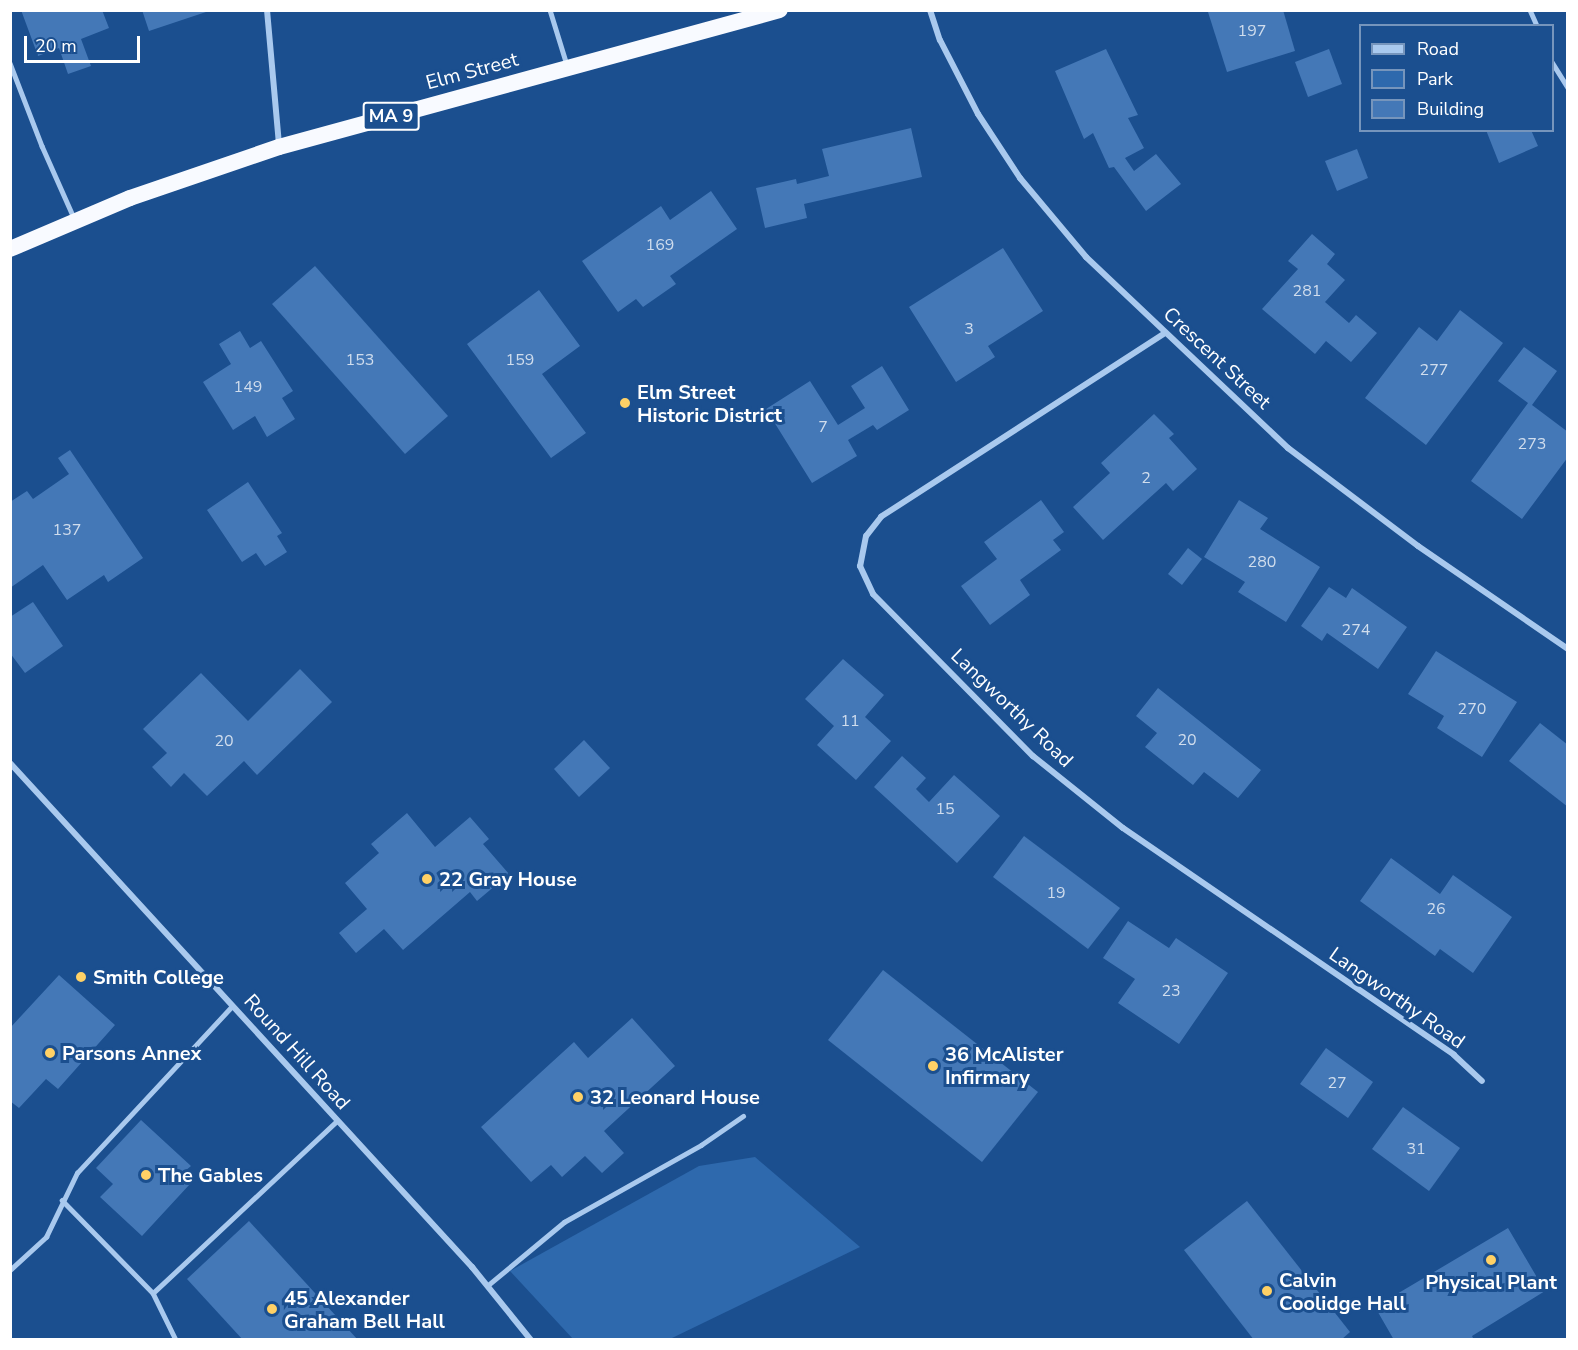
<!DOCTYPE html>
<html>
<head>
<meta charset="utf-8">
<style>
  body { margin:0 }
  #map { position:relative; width:1578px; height:1350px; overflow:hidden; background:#1b4f8f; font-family:"Nunito Sans",sans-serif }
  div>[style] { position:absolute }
  .green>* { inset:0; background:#2e69ad }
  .building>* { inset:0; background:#4478b7 }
  .service>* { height:4.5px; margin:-2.25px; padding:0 2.25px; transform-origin:2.25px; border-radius:2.25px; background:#a9c9ee }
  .minor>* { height:6px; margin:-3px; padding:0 3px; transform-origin:3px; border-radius:3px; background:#a9c9ee }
  .trunk>* { height:16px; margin:-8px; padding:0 8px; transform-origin:8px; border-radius:8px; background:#f8faff }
  .dots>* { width:16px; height:16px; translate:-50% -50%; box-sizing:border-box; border:3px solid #1b4f8f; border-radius:50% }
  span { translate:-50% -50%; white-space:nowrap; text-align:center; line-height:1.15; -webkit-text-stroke:6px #1b4f8f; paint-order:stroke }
  .number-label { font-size:16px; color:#d0dded }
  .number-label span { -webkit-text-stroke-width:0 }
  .shield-label span { padding:2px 4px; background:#1b4f8f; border:2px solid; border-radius:4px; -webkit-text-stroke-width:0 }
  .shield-label { font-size:18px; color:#fff; font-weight:700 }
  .street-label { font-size:20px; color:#fff }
  .poi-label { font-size:20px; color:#fff; font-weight:700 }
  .left { translate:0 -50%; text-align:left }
  .frame { position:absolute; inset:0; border:12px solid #fff; pointer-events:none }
  .legend { position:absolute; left:1359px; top:24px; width:195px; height:108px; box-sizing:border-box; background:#1b4f8f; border:2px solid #7695bc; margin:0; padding:8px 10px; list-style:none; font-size:18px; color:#fff }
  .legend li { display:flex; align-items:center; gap:12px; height:30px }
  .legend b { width:30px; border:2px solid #7695bc }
  .scale { position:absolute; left:24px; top:36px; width:116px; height:27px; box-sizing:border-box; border:3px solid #fff; border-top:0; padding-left:8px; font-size:18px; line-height:21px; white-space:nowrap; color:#fff; -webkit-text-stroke:4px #1b4f8f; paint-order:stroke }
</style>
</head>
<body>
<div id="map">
  <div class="green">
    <i style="clip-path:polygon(755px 1157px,860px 1247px,670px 1339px,573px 1339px,510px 1271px,699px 1166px)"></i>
  </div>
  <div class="building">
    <i style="clip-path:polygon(21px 10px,102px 10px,109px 28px,81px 39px,91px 66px,68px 74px,59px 48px,38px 56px)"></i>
    <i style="clip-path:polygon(142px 10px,209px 10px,209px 11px,149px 31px)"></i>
    <i style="clip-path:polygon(1212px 10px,1283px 10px,1295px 51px,1227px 72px,1208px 12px)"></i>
    <i style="clip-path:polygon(1106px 49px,1138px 115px,1128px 118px,1144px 148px,1125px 158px,1134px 171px,1156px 154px,1181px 184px,1146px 211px,1114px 167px,1109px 168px,1093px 133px,1084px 139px,1055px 71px)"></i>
    <i style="clip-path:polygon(1329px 49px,1342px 84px,1308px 97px,1295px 62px)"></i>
    <i style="clip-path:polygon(911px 128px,922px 177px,804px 204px,807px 218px,765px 228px,756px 188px,796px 179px,797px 184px,829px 176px,822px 149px)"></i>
    <i style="clip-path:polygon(1486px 130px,1531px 130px,1538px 146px,1499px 163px)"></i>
    <i style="clip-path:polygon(1357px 149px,1368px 178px,1337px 191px,1325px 161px)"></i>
    <i style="clip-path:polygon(711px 191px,737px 229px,670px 276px,676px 284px,643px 307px,636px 299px,618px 312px,582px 261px,661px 206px,670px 220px)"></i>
    <i style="clip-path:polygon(1312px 234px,1335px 254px,1327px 264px,1345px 280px,1325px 302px,1349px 323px,1356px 315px,1377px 333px,1351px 362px,1326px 341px,1315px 354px,1262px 309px,1298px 269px,1288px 261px)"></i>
    <i style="clip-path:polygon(1003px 248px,1043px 311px,988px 346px,995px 357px,956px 382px,909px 307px)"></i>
    <i style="clip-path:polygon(315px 266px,448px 416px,405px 454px,272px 304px)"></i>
    <i style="clip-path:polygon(539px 290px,580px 346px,542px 374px,586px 433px,551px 458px,467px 344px)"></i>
    <i style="clip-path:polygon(1460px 310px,1503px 343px,1426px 445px,1365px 398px,1419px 327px,1437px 341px)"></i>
    <i style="clip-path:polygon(240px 331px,250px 348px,261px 341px,293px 391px,282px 398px,295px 419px,267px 437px,255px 416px,233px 430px,203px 382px,231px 364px,219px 344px)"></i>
    <i style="clip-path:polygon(1524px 347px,1557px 371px,1532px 405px,1568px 432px,1568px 457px,1522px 519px,1471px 481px,1528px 403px,1498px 381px)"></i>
    <i style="clip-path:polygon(882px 366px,909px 410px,877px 430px,873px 425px,848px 440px,857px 456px,812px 483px,766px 409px,810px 381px,838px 425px,865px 408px,851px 386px)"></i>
    <i style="clip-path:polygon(1154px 414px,1174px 434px,1169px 438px,1197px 469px,1173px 491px,1166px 483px,1103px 540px,1073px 507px,1110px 473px,1101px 463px)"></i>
    <i style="clip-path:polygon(70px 450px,143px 558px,108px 582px,104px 575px,67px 600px,43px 565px,10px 588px,10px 502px,27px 491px,33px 499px,69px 474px,58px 458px)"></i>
    <i style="clip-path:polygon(248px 482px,282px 533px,277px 536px,287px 552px,265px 566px,256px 553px,242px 562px,207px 510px)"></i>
    <i style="clip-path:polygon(1041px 500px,1064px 532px,1053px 540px,1061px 550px,1020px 580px,1030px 595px,990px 625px,961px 586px,997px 559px,984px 542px)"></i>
    <i style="clip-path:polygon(1239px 500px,1268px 518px,1260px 529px,1320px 567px,1286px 622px,1238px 592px,1245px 582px,1204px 557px)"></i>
    <i style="clip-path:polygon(1188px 548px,1202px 559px,1182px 585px,1168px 574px)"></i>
    <i style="clip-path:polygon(1329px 587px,1346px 598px,1352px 588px,1407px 627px,1378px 669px,1327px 633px,1322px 641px,1301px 626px)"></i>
    <i style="clip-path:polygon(33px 602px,63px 646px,25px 673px,10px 653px,10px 617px)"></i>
    <i style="clip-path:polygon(1436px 651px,1517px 702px,1482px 757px,1437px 728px,1444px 716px,1408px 694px)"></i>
    <i style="clip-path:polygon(843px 659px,884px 695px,865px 717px,891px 741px,856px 780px,817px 745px,834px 726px,805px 699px)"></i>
    <i style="clip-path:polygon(300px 669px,332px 702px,257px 775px,244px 761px,207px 796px,184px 773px,171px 787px,152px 767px,167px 753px,143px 729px,201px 673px,248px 721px)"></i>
    <i style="clip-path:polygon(1158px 688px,1261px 770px,1238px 798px,1204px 772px,1193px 785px,1145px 747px,1157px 733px,1136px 716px)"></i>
    <i style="clip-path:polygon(1540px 723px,1568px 745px,1568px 807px,1509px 761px)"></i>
    <i style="clip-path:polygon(584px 740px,610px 768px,579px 797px,554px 769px)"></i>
    <i style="clip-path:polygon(902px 756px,926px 778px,916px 789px,929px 802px,954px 775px,1000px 816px,957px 863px,874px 787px)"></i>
    <i style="clip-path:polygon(407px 813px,435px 847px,470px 817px,489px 839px,483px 844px,509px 874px,477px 901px,470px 892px,403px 950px,384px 929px,356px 953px,339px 933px,367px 909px,345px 883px,379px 853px,371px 844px)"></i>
    <i style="clip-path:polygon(1024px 836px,1120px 908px,1088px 949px,993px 877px)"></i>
    <i style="clip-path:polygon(1391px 858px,1440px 894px,1453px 875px,1512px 917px,1473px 973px,1440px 949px,1435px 956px,1360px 901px)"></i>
    <i style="clip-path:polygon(1128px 921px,1169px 948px,1176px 938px,1228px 973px,1179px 1044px,1118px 1003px,1135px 979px,1103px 958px)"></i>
    <i style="clip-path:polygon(883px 970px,1038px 1092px,982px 1162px,828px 1040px)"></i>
    <i style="clip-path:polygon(59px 975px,115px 1025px,58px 1089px,46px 1079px,19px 1108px,10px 1101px,10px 1028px)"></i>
    <i style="clip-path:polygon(632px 1018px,675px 1066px,604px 1131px,624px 1153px,602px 1173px,585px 1156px,562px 1177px,551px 1165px,531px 1182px,481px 1127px,574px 1042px,588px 1058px)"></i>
    <i style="clip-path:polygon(1326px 1048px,1373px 1082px,1348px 1118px,1300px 1084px)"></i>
    <i style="clip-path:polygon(1403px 1107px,1460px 1148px,1429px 1191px,1372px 1149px)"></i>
    <i style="clip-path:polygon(141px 1120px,191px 1166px,185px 1171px,192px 1178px,188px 1183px,190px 1184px,142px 1236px,100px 1197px,113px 1184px,96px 1168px)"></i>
    <i style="clip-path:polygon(1247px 1201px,1350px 1332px,1341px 1340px,1254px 1340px,1184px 1250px)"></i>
    <i style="clip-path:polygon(249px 1221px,358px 1340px,243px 1340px,187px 1279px)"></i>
    <i style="clip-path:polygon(1508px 1228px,1545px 1291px,1472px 1336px,1474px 1340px,1394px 1340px,1375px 1307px)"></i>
  </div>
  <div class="service">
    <i style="left:550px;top:10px;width:58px;rotate:72.8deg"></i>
    <i style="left:1530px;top:10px;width:17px;rotate:66deg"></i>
    <i style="left:1552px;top:62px;width:31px;rotate:58deg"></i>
    <i style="left:10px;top:63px;width:89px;rotate:68.9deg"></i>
    <i style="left:42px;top:146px;width:79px;rotate:66deg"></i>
    <i style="left:62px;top:1200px;width:130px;rotate:45.6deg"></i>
    <i style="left:153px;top:1293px;width:52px;rotate:63.9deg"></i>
    <i style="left:10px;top:1270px;width:49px;rotate:-42.5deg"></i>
    <i style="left:46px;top:1237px;width:71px;rotate:-64.2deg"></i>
    <i style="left:77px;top:1173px;width:228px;rotate:-47.1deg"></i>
    <i style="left:487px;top:1286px;width:100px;rotate:-39.7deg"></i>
    <i style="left:564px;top:1222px;width:157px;rotate:-29.3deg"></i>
    <i style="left:701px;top:1145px;width:51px;rotate:-34.6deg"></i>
    <i style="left:153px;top:1293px;width:252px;rotate:-43.1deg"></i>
  </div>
  <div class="minor">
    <i style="left:267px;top:10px;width:135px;rotate:84.9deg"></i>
    <i style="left:930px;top:10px;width:32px;rotate:72deg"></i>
    <i style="left:940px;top:40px;width:83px;rotate:62.8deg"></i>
    <i style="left:978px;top:114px;width:77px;rotate:56.7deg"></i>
    <i style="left:1020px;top:178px;width:103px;rotate:50.1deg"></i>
    <i style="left:1086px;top:257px;width:278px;rotate:43.4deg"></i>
    <i style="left:1288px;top:448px;width:163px;rotate:37deg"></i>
    <i style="left:1418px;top:546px;width:182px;rotate:34.5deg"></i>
    <i style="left:1165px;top:333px;width:338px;rotate:147.1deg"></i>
    <i style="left:881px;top:517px;width:24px;rotate:128deg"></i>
    <i style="left:866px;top:536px;width:31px;rotate:101deg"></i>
    <i style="left:860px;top:566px;width:31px;rotate:65deg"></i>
    <i style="left:873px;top:594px;width:228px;rotate:45.4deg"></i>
    <i style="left:1033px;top:756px;width:115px;rotate:38.7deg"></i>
    <i style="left:1123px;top:828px;width:401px;rotate:34.4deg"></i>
    <i style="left:1454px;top:1055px;width:38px;rotate:43deg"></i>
    <i style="left:10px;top:763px;width:684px;rotate:47.49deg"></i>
    <i style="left:472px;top:1267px;width:94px;rotate:51.1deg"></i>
  </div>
  <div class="trunk">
    <i style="left:10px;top:249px;width:130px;rotate:-23deg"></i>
    <i style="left:130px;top:198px;width:157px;rotate:-18.9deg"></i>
    <i style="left:279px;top:147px;width:519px;rotate:-15.29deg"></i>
  </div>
  <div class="dots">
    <i style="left:625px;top:403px;background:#ffd166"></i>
    <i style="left:427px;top:879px;background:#ffd166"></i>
    <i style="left:81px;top:977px;background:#ffd166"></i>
    <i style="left:50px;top:1053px;background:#ffd166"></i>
    <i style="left:933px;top:1066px;background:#ffd166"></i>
    <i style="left:578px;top:1097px;background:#ffd166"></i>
    <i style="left:146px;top:1175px;background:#ffd166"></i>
    <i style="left:1491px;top:1260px;background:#ffd166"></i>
    <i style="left:1267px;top:1291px;background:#ffd166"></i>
    <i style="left:272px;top:1309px;background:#ffd166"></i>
  </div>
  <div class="number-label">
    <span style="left:1252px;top:31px">197</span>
    <span style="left:660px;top:245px">169</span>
    <span style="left:1307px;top:291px">281</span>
    <span style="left:969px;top:329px">3</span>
    <span style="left:360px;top:360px">153</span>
    <span style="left:520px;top:360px">159</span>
    <span style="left:1434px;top:370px">277</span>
    <span style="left:248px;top:387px">149</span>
    <span style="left:823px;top:427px">7</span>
    <span style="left:1532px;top:444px">273</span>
    <span style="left:1146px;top:478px">2</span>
    <span style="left:67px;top:530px">137</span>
    <span style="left:1262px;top:562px">280</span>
    <span style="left:1356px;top:630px">274</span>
    <span style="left:1472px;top:709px">270</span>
    <span style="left:850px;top:721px">11</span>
    <span style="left:1187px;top:740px">20</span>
    <span style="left:224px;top:741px">20</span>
    <span style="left:945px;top:809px">15</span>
    <span style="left:1056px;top:893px">19</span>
    <span style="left:1436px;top:909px">26</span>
    <span style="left:1171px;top:991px">23</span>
    <span style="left:1337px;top:1083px">27</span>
    <span style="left:1416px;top:1149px">31</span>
  </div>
  <div class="shield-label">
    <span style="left:391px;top:116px">MA 9</span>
  </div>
  <div class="street-label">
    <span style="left:472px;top:71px;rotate:-15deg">Elm Street</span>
    <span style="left:1217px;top:358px;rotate:43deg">Crescent Street</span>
    <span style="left:1012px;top:708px;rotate:44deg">Langworthy Road</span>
    <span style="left:1397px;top:998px;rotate:35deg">Langworthy Road</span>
    <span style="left:297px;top:1052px;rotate:48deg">Round Hill Road</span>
  </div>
  <div class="poi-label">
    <span class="left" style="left:637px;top:404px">Elm Street<br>Historic District</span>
    <span class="left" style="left:439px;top:879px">22 Gray House</span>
    <span class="left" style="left:93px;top:977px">Smith College</span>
    <span class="left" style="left:62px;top:1053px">Parsons Annex</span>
    <span class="left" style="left:945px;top:1066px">36 McAlister<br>Infirmary</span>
    <span class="left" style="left:590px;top:1097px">32 Leonard House</span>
    <span class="left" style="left:158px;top:1175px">The Gables</span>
    <span class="left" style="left:1279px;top:1292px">Calvin<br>Coolidge Hall</span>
    <span style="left:1491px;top:1282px">Physical Plant</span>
    <span class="left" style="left:284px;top:1310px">45 Alexander<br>Graham Bell Hall</span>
  </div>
  <div class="frame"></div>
  <ul class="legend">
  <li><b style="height:8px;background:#a9c9ee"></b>Road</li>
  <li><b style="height:16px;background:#2e69ad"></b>Park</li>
  <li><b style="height:16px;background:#4478b7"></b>Building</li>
  </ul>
  <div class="scale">20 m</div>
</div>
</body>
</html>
